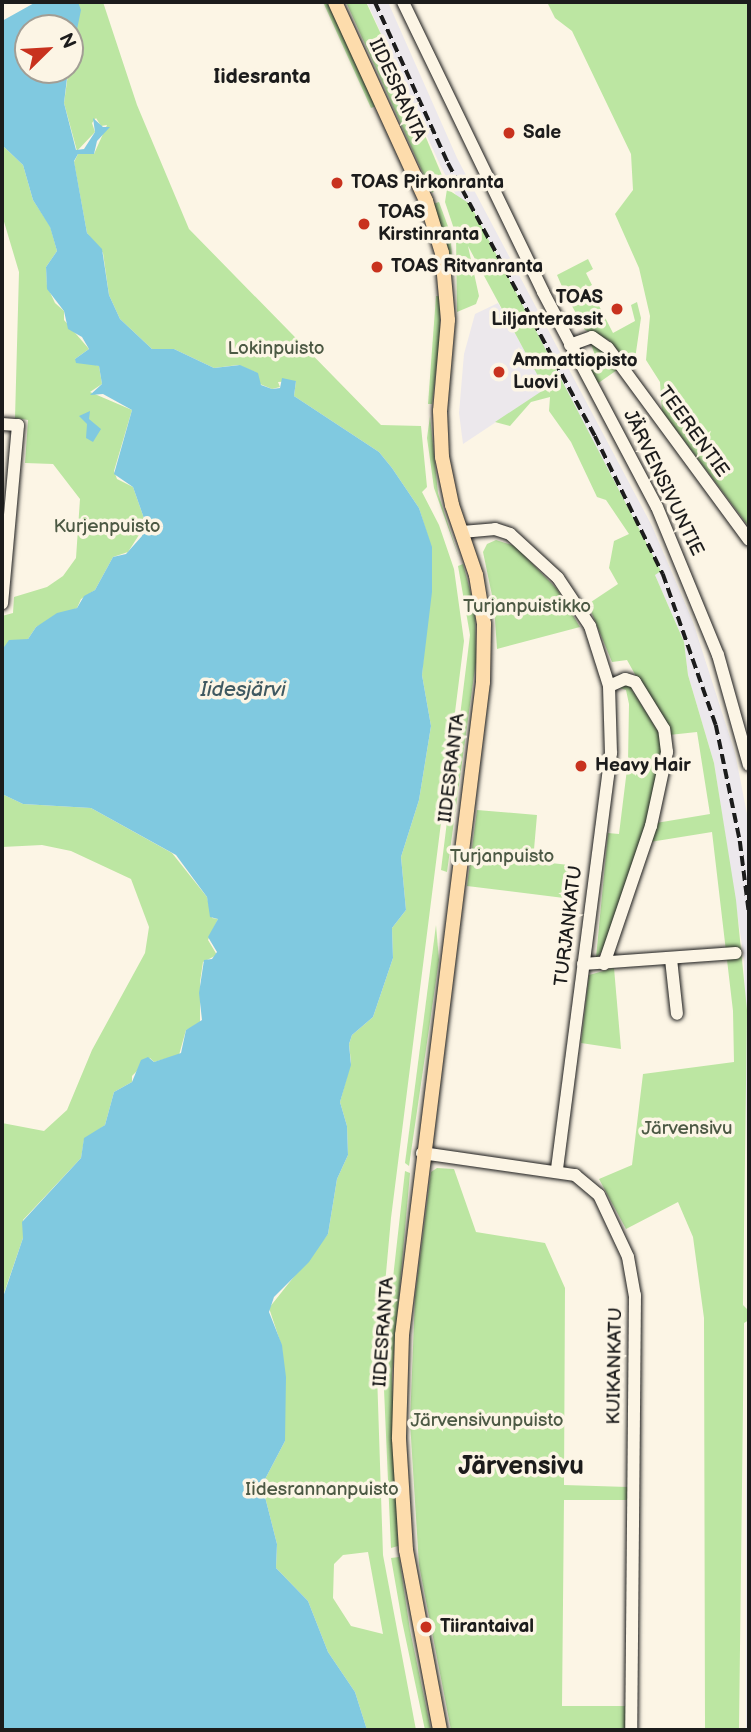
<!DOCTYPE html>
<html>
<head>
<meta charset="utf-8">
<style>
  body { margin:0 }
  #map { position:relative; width:751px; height:1732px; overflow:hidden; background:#fcf5e5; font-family:"Balsamiq Sans",sans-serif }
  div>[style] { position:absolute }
  .built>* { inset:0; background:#ece8ec }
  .green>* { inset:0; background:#bce6a2 }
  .water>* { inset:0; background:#80c9e0 }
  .roads { filter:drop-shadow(0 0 2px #1c1c1c) drop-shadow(0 0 2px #1c1c1c) }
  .minor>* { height:12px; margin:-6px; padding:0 6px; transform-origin:6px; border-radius:6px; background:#fcf5e5 }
  .major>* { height:14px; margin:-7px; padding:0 7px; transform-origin:7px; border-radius:7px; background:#fddcac }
  .rail>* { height:3.5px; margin-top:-1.75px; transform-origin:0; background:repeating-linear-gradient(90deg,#1c1c1c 0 10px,transparent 0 15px) }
  .dots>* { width:19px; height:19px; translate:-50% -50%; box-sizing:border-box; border:4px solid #fcf5e5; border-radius:50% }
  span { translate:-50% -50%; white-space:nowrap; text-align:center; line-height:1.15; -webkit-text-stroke:7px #fcf5e5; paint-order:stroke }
  .street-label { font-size:19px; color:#1c1c1c }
  .poi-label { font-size:19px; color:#1c1c1c; font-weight:700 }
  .left { translate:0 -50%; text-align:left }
  .right { translate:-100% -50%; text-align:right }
  .park-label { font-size:19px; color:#4c5944 }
  .neighbourhood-label { font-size:21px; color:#1c1c1c; font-weight:700 }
  .water-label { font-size:21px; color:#3f5961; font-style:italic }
  .district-label { font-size:26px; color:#1c1c1c; font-weight:700 }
  .frame { position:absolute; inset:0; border:4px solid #1c1c1c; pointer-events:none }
  .north { position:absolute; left:14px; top:14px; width:70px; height:70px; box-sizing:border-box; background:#fcf5e5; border:2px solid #a29e95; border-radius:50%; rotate:66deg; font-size:19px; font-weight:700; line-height:28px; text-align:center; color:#1c1c1c }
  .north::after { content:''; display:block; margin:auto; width:24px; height:32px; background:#c8321e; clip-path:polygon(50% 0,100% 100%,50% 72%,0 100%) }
</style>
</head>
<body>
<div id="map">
  <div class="built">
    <i style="clip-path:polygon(367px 2px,388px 2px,457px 158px,652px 526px,693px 622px,735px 753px,749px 824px,749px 1303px,744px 958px,714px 763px,688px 675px,684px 642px,636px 531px,440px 165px)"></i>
    <i style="clip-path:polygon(498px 303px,546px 389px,463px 444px,459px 413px,464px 354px,475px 314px)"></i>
    <i style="clip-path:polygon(749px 1311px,749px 1730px,746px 1730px,746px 1491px)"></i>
  </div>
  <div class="green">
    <i style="clip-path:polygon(evenodd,78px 2px,103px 2px,137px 105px,189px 229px,381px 425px,421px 426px,427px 487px,422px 492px,439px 525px,454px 569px,464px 641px,391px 1218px,377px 1373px,383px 1555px,416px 1730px,367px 1730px,355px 1692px,328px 1652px,308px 1601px,276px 1568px,277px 1544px,262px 1485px,285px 1441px,282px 1347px,269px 1308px,328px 1234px,337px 1179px,348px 1155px,347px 1126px,340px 1102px,351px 1062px,349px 1044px,352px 1035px,373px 1017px,393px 958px,392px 928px,406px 910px,401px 857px,419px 800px,431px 726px,422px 675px,432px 550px,419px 508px,392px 468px,379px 452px,294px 396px,296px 381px,278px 382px,280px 387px,272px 389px,260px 384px,255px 372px,238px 365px,214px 368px,174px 349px,152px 349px,120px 319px,109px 295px,103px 253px,87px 233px,74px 162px,78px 154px,94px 154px,107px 125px,101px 126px,96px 118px,92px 123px,95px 132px,77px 151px,64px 103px,78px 2px,368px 1552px,383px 1634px,351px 1626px,333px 1598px,334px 1564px,343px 1555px,368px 1552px)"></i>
    <i style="clip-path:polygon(323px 2px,328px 2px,376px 106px,371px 108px)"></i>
    <i style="clip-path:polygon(346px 2px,366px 2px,393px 60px,444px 180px,432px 193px)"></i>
    <i style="clip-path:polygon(547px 2px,749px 2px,749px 527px,662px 411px,660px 382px,646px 360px,650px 316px,639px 268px,615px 214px,633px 190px,631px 154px,572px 31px,555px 18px)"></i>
    <i style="clip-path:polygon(2px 145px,23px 165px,33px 200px,50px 226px,57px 251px,46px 267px,47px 286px,55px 303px,64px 311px,64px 320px,89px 349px,75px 359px,99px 366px,102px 384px,90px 392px,132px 410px,114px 471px,117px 479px,133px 487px,146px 524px,128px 552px,113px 557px,95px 590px,81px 599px,77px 608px,36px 627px,28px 639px,2px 650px,2px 616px,13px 613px,14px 597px,47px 587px,63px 576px,76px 558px,80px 499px,53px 464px,25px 463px,28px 420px,15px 418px,19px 272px,2px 215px)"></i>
    <i style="clip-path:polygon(447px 189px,470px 204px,661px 571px,655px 575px,684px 642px,688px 675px,714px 763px,736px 900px,747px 1010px,743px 1305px,749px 1311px,749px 1320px,744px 1323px,739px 1730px,705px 1730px,704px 1318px,693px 1237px,678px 1202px,626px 1229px,599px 1179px,632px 1165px,643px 1074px,734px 1062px,733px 1011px,712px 832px,650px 842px,656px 823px,710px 814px,697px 732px,669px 735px,627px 660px,612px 662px,588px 604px,618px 584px,609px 568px,614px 541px,629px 534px,606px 500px,597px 497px,571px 442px,549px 411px,550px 397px,531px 402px,510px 426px,495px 422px,545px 389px,468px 246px,479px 296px,476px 304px,457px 312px,456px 235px,445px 202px)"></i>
    <i style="clip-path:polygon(439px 202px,450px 232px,454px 278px,433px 204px)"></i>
    <i style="clip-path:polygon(588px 259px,593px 269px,586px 273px,592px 285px,567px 298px,557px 275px)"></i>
    <i style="clip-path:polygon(593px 294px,613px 333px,635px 321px,631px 305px,637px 302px,641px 318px,635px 359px,629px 364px,609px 340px,585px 330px,572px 306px)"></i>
    <i style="clip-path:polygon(436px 296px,440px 296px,440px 337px,432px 404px,428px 404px)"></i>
    <i style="clip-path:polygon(591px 344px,598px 345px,617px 370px,597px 384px,589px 368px,596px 358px)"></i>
    <i style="clip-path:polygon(430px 416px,438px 493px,459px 558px,434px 488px,427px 438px)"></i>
    <i style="clip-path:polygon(496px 540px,515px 546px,557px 589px,580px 627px,497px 649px,494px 605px,483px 552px,487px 544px)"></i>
    <i style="clip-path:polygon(463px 564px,475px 609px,476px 661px,447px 872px,441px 870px,470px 635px,458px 566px)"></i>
    <i style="clip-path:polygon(629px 685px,664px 741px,648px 825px,607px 946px,596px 958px,608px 833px,619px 834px,628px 761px,629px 704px,626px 690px,617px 687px)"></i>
    <i style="clip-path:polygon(2px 794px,23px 804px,91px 808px,172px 853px,207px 897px,212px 918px,218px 919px,208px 940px,217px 955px,203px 962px,200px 982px,200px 1024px,186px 1030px,179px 1055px,154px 1062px,150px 1058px,132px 1076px,132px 1082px,114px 1092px,105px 1125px,84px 1140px,81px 1158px,23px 1220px,23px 1238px,2px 1299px,2px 1123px,44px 1131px,67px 1110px,92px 1050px,145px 953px,149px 927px,131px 879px,71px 851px,42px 845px,2px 847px)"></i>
    <i style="clip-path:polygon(477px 810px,537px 815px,533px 861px,569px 865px,564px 898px,467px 886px)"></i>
    <i style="clip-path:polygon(436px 925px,439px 960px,409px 1166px,405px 1163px)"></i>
    <i style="clip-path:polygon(614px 968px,621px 1049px,581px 1043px,589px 975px)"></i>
    <i style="clip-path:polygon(437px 1168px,454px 1169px,476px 1232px,545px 1243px,565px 1288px,564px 1485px,628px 1487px,628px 1500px,564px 1500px,562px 1706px,626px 1706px,626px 1730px,451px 1730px,419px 1565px,410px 1422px,415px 1297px,431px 1172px)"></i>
    <i style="clip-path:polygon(405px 1171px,410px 1173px,392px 1375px,398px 1546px,391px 1548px,383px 1367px)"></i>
    <i style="clip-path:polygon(399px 1557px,410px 1630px,431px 1730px,425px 1730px,402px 1621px,391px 1558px)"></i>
  </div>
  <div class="water">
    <i style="clip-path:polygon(36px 2px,78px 2px,81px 10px,70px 63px,70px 28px,28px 28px,28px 70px,68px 70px,64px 103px,76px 150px,84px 149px,95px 132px,93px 118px,103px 127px,110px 127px,97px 141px,94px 154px,78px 154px,74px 161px,87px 233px,102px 249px,109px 295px,120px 319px,152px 349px,174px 349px,214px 368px,240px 365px,258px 373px,261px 385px,272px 389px,280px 388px,282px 378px,296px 381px,294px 396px,379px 452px,392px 468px,419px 508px,432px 547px,432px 592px,422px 675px,431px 726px,419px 800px,401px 857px,406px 910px,392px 928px,393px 958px,373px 1017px,352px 1035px,349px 1044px,351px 1065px,340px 1102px,347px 1126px,348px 1155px,337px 1179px,328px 1234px,309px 1262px,274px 1297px,269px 1312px,282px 1345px,286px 1377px,285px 1441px,262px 1485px,277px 1544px,276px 1568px,308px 1601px,328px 1652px,355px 1692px,367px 1730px,2px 1730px,2px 1300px,23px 1238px,22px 1222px,81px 1158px,84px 1138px,105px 1125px,114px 1092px,132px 1082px,141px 1060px,148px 1057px,154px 1062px,181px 1053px,186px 1030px,202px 1020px,199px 993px,204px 960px,212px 959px,217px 952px,208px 937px,218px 919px,210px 917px,207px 897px,176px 855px,91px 808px,23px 804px,2px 794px,2px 650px,9px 640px,28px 639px,36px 627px,57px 613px,77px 608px,84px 596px,95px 590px,113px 557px,126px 554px,142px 536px,146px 524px,133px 487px,114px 474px,132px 410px,103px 394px,90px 395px,102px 384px,99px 366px,76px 363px,75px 359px,89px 349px,82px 337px,68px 329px,64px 311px,47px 289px,46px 267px,57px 251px,50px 227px,33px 200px,23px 165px,2px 145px,2px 21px)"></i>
    <i style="clip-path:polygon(90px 411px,89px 419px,101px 429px,93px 442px,86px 438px,87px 424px,79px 416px)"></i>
  </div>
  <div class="roads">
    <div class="minor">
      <i style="left:403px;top:2px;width:322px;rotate:64.2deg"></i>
      <i style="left:543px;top:292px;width:243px;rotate:62.1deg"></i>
      <i style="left:657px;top:507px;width:160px;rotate:67.6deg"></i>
      <i style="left:718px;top:655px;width:114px;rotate:74.3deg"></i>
      <i style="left:570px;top:345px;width:23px;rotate:-20deg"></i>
      <i style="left:592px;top:337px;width:19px;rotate:35deg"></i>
      <i style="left:608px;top:348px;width:238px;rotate:53.7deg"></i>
      <i style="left:2px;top:424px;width:16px;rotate:4deg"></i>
      <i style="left:18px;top:425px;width:179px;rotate:95.1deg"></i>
      <i style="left:462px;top:532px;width:33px;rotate:-5deg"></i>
      <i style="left:495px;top:529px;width:16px;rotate:18deg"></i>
      <i style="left:510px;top:534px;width:65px;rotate:42.5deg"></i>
      <i style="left:558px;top:578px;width:58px;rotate:56.3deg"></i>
      <i style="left:590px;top:626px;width:63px;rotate:72.4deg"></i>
      <i style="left:609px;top:686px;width:67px;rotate:88.3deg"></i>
      <i style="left:611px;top:753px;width:420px;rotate:97.4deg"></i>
      <i style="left:671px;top:959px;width:55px;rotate:83.8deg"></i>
      <i style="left:583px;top:964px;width:153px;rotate:-4.1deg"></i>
      <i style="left:604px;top:964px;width:146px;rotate:-71.2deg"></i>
      <i style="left:651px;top:826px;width:76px;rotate:-77.8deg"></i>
      <i style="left:667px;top:752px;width:23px;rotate:-97deg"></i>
      <i style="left:664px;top:729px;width:55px;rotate:-121.7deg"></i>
      <i style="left:635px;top:682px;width:10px;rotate:-163deg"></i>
      <i style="left:625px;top:679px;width:17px;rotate:156deg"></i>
      <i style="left:422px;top:1153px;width:155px;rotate:8.2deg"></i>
      <i style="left:575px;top:1175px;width:31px;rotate:40deg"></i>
      <i style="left:599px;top:1195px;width:68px;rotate:64.9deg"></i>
      <i style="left:628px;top:1257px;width:39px;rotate:80deg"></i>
      <i style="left:635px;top:1295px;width:435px;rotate:90.5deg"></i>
    </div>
    <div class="major">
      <i style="left:335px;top:2px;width:219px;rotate:65.4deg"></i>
      <i style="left:426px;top:201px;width:54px;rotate:72.9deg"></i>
      <i style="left:442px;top:253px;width:67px;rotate:84.9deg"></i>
      <i style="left:448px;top:320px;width:91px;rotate:95deg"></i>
      <i style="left:440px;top:411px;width:46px;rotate:87.5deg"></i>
      <i style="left:442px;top:457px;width:49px;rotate:78.2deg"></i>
      <i style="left:452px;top:505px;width:74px;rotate:71.1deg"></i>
      <i style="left:476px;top:575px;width:50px;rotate:80.7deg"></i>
      <i style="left:484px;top:624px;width:58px;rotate:91deg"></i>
      <i style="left:483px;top:682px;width:658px;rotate:97.07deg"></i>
      <i style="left:402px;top:1335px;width:104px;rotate:91.7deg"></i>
      <i style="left:399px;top:1439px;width:111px;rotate:86.4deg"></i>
      <i style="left:406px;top:1550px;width:183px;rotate:79.3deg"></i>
    </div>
  </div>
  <div class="rail">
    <i style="left:375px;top:2px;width:177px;rotate:65.6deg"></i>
    <i style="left:448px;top:163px;width:310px;rotate:61.7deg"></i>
    <i style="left:595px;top:436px;width:154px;rotate:63.8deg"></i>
    <i style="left:663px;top:574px;width:160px;rotate:70.7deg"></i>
    <i style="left:716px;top:725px;width:118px;rotate:78.3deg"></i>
    <i style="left:740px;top:841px;width:72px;rotate:82.8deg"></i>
  </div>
  <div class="dots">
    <i style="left:509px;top:133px;background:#c8321e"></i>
    <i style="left:337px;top:183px;background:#c8321e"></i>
    <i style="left:364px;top:224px;background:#c8321e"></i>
    <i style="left:377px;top:267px;background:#c8321e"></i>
    <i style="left:617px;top:309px;background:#c8321e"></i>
    <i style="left:499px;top:372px;background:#c8321e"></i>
    <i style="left:581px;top:766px;background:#c8321e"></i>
    <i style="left:426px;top:1627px;background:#c8321e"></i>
  </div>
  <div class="street-label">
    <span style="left:397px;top:90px;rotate:65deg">IIDESRANTA</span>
    <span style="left:693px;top:432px;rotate:54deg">TEERENTIE</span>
    <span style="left:663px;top:483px;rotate:64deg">JÄRVENSIVUNTIE</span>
    <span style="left:452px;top:768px;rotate:-83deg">IIDESRANTA</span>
    <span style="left:569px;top:926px;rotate:-83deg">TURJANKATU</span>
    <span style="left:384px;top:1332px;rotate:-86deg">IIDESRANTA</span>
    <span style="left:615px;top:1366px;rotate:-89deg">KUIKANKATU</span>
  </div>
  <div class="poi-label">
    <span class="left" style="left:523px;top:133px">Sale</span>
    <span class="left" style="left:351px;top:183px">TOAS Pirkonranta</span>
    <span class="left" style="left:378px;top:224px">TOAS<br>Kirstinranta</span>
    <span class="left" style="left:391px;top:267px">TOAS Ritvanranta</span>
    <span class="right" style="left:603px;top:309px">TOAS<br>Liljanterassit</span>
    <span class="left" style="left:513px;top:372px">Ammattiopisto<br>Luovi</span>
    <span class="left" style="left:595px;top:766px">Heavy Hair</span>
    <span class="left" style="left:440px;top:1627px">Tiirantaival</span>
  </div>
  <div class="park-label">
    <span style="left:276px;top:349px">Lokinpuisto</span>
    <span style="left:107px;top:527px">Kurjenpuisto</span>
    <span style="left:527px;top:607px">Turjanpuistikko</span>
    <span style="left:502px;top:857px">Turjanpuisto</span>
    <span style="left:687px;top:1129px">Järvensivu</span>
    <span style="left:487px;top:1421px">Järvensivunpuisto</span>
    <span style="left:322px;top:1490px">Iidesrannanpuisto</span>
  </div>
  <div class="neighbourhood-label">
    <span style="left:262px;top:77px">Iidesranta</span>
  </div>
  <div class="water-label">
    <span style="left:243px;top:690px">Iidesjärvi</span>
  </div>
  <div class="district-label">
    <span style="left:521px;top:1467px">Järvensivu</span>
  </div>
  <div class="frame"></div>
  <div class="north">N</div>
</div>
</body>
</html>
